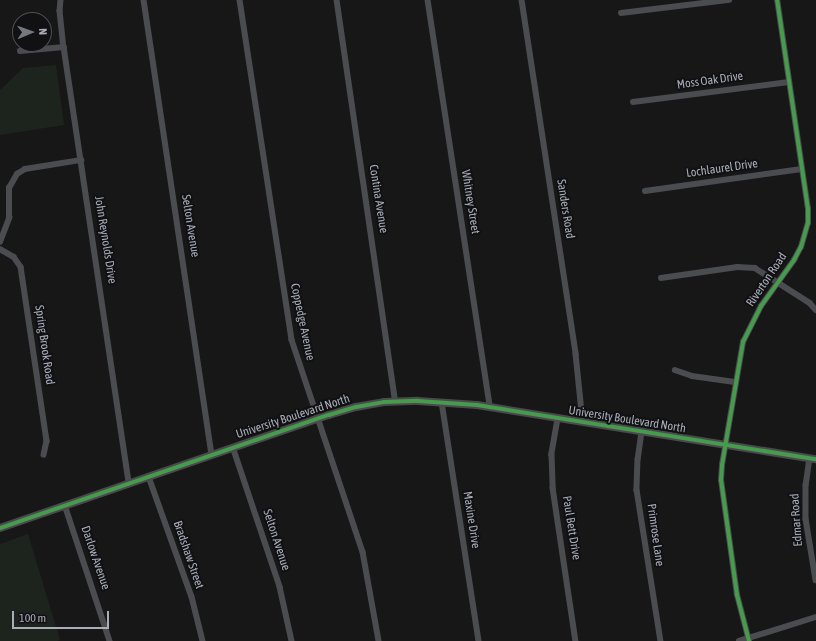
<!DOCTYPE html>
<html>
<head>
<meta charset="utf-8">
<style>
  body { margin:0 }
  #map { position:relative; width:816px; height:641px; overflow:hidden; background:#171717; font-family:"Asap Condensed",sans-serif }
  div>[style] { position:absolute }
  .green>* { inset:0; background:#1d241e }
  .street>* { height:5.5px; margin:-2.75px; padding:0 2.75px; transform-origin:2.75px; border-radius:2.75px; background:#4b4c50 }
  .secondary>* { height:8px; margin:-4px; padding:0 4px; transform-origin:4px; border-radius:4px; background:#4a4a4e }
  .cycleway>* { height:4px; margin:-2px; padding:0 2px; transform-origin:2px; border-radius:2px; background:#469c4c }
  span { translate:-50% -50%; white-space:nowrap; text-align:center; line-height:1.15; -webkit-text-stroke:4px #111113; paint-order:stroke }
  .street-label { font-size:12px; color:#a8adb8 }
  .north { position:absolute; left:12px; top:12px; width:40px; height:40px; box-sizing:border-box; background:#111113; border:1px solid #4d4f55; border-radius:50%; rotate:88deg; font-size:11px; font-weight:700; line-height:16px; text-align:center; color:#a8adb8 }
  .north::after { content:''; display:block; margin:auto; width:14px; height:18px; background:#757880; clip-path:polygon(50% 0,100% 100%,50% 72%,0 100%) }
  .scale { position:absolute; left:12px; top:611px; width:97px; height:18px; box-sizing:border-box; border:2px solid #a8adb8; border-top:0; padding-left:5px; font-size:12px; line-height:14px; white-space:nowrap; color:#a8adb8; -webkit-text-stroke:3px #111113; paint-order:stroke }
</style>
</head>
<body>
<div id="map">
  <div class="green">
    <i style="clip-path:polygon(56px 65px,64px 125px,0 135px,0 90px,23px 68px)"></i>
    <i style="clip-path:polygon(28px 534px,60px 640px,57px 641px,0 641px,0 544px)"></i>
  </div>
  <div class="street">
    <i style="left:61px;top:0;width:11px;rotate:95deg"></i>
    <i style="left:60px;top:11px;width:36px;rotate:84deg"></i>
    <i style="left:64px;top:47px;width:441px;rotate:81.5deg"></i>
    <i style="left:144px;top:0;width:460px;rotate:81.5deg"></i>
    <i style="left:240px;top:0;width:344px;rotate:81.3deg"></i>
    <i style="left:292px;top:340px;width:224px;rotate:71.5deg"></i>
    <i style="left:363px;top:552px;width:90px;rotate:79.8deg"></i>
    <i style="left:337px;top:0;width:406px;rotate:81.7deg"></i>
    <i style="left:428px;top:0;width:412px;rotate:81.3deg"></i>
    <i style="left:522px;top:0;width:358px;rotate:81.3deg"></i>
    <i style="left:576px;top:354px;width:68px;rotate:84.1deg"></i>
    <i style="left:621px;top:13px;width:109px;rotate:-6.9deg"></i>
    <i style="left:20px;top:51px;width:44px;rotate:-5.2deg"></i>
    <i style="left:633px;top:102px;width:157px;rotate:-7.3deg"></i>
    <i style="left:645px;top:191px;width:158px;rotate:-8deg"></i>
    <i style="left:0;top:242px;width:26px;rotate:-69deg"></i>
    <i style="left:9px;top:218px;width:30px;rotate:-90deg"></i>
    <i style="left:9px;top:188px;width:16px;rotate:-60deg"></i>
    <i style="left:17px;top:174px;width:9px;rotate:-32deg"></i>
    <i style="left:25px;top:169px;width:57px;rotate:-9.1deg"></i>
    <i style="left:0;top:249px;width:16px;rotate:30deg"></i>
    <i style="left:14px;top:257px;width:12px;rotate:55deg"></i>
    <i style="left:21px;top:267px;width:176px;rotate:81.5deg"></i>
    <i style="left:47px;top:441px;width:14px;rotate:102deg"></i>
    <i style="left:661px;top:278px;width:77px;rotate:-8.2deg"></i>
    <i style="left:737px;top:267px;width:18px;rotate:3deg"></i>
    <i style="left:755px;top:268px;width:65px;rotate:32.5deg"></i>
    <i style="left:810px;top:303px;width:9px;rotate:49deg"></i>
    <i style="left:675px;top:370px;width:18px;rotate:19deg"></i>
    <i style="left:692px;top:376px;width:43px;rotate:7.9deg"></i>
    <i style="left:442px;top:402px;width:242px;rotate:81.2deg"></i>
    <i style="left:558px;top:419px;width:36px;rotate:100deg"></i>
    <i style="left:552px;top:454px;width:34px;rotate:88deg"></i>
    <i style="left:553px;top:488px;width:155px;rotate:81.5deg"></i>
    <i style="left:642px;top:432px;width:27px;rotate:98deg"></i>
    <i style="left:638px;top:459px;width:31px;rotate:92deg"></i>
    <i style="left:637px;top:490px;width:153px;rotate:81deg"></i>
    <i style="left:233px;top:447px;width:148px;rotate:71.4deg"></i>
    <i style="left:280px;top:587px;width:55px;rotate:77.5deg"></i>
    <i style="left:810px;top:458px;width:27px;rotate:98deg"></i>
    <i style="left:806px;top:485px;width:34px;rotate:90deg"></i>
    <i style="left:806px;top:519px;width:62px;rotate:80.7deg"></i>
    <i style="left:149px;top:477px;width:127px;rotate:70.3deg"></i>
    <i style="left:192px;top:597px;width:45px;rotate:76deg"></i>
    <i style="left:65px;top:505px;width:143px;rotate:71.7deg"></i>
    <i style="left:739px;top:641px;width:81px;rotate:-17.3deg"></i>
    <i style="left:749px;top:641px;width:48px;rotate:-104.6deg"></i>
    <i style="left:737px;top:595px;width:116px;rotate:-97.9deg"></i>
    <i style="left:721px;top:480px;width:15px;rotate:-86deg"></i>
    <i style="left:722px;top:465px;width:125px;rotate:-80.3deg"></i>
    <i style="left:743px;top:342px;width:40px;rotate:-63.4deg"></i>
    <i style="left:761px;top:306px;width:57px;rotate:-54.3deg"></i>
    <i style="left:794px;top:260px;width:15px;rotate:-62deg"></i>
    <i style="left:801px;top:247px;width:25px;rotate:-74deg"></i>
    <i style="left:808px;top:223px;width:14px;rotate:-90deg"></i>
    <i style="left:808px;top:209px;width:211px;rotate:-98.4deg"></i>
  </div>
  <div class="secondary">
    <i style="left:0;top:528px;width:348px;rotate:-19deg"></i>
    <i style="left:329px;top:415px;width:28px;rotate:-17deg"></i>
    <i style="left:356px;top:407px;width:28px;rotate:-10deg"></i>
    <i style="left:384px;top:402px;width:34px;rotate:-2deg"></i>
    <i style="left:418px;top:401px;width:59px;rotate:3.9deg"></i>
    <i style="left:477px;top:405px;width:343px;rotate:9.1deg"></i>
  </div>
  <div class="cycleway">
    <i style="left:0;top:528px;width:348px;rotate:-19deg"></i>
    <i style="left:329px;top:415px;width:28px;rotate:-17deg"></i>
    <i style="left:356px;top:407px;width:28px;rotate:-10deg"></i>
    <i style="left:384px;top:402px;width:34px;rotate:-2deg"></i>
    <i style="left:418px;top:401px;width:59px;rotate:3.9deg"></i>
    <i style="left:477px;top:405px;width:343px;rotate:9.1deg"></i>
    <i style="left:749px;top:641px;width:48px;rotate:-104.6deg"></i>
    <i style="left:737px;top:595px;width:116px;rotate:-97.9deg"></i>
    <i style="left:721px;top:480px;width:15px;rotate:-86deg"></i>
    <i style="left:722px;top:465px;width:125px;rotate:-80.3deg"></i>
    <i style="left:743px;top:342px;width:40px;rotate:-63.4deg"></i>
    <i style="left:761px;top:306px;width:57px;rotate:-54.3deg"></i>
    <i style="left:794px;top:260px;width:15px;rotate:-62deg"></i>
    <i style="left:801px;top:247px;width:25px;rotate:-74deg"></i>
    <i style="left:808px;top:223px;width:14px;rotate:-90deg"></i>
    <i style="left:808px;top:209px;width:211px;rotate:-98.4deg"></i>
  </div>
  <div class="street-label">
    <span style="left:710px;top:81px;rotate:-8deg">Moss Oak Drive</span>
    <span style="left:722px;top:169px;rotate:-8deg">Lochlaurel Drive</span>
    <span style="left:378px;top:199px;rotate:81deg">Contina Avenue</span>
    <span style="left:470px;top:202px;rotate:81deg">Whitney Street</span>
    <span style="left:565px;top:209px;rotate:81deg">Sanders Road</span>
    <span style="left:190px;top:226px;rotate:81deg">Selton Avenue</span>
    <span style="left:105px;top:240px;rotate:81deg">John Reynolds Drive</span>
    <span style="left:767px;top:280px;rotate:-56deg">Riverton Road</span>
    <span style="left:302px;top:322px;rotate:78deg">Coppedge Avenue</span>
    <span style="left:44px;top:345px;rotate:82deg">Spring Brook Road</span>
    <span style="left:293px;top:417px;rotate:-18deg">University Boulevard North</span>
    <span style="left:627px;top:420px;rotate:9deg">University Boulevard North</span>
    <span style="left:471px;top:520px;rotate:81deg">Maxine Drive</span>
    <span style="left:797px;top:520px;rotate:-94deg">Edmar Road</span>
    <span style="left:571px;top:528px;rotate:81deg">Paul Bett Drive</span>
    <span style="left:655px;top:535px;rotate:82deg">Primrose Lane</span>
    <span style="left:276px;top:540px;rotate:72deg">Selton Avenue</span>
    <span style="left:188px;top:555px;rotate:71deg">Bradshaw Street</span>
    <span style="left:95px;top:558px;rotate:71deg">Darlow Avenue</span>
  </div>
  <div class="north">N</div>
  <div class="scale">100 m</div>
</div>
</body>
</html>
